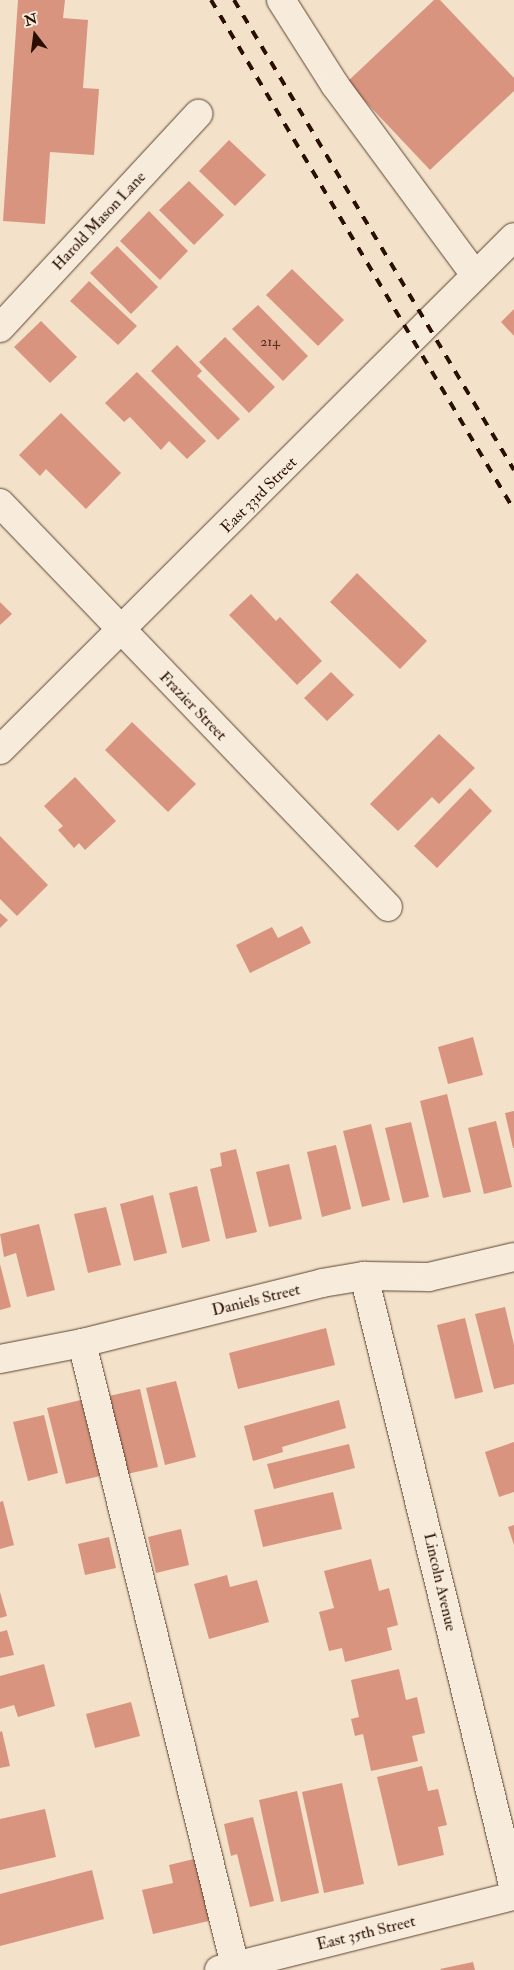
<!DOCTYPE html>
<html>
<head>
<meta charset="utf-8">
<style>
  body { margin:0 }
  #map { position:relative; width:514px; height:1970px; overflow:hidden; background:#f3e2c9; font-family:"IM FELL Double Pica",serif }
  div>[style] { position:absolute }
  .building>* { inset:0; background:#d8947e }
  .roads { filter:drop-shadow(0 0 1px #5c4333) drop-shadow(0 0 1px #5c4333) }
  .minor>* { height:28px; margin:-14px; padding:0 14px; transform-origin:14px; border-radius:14px; background:#f7ecdc }
  .rail>* { height:4px; margin-top:-2px; transform-origin:0; background:repeating-linear-gradient(90deg,#290e01 0 9px,transparent 0 18px) }
  span { translate:-50% -50%; white-space:nowrap; text-align:center; line-height:1.15; -webkit-text-stroke:4.5px #f7ecdc; paint-order:stroke }
  .number-label { font-size:14px; color:#553020 }
  .number-label span { -webkit-text-stroke-width:0 }
  .street-label { font-size:16px; color:#290e01 }
  .north { position:absolute; left:10px; top:10px; width:50px; height:50px; -webkit-text-stroke:4px #f7ecdc; paint-order:stroke; rotate:345deg; font-size:14px; font-weight:700; line-height:20px; text-align:center; color:#290e01 }
  .north::after { content:''; display:block; margin:auto; width:18px; height:22px; background:#290e01; clip-path:polygon(50% 0,100% 100%,50% 72%,0 100%) }
</style>
</head>
<body>
<div id="map">
  <div class="building">
    <i style="clip-path:polygon(18px 0,65px 0,63px 18px,88px 20px,83px 88px,99px 89px,94px 155px,50px 152px,45px 224px,3px 221px)"></i>
    <i style="clip-path:polygon(434px 0,440px 0,514px 78px,514px 91px,430px 170px,347px 82px)"></i>
    <i style="clip-path:polygon(229px 140px,266px 175px,235px 206px,199px 171px)"></i>
    <i style="clip-path:polygon(189px 181px,224px 215px,194px 245px,159px 210px)"></i>
    <i style="clip-path:polygon(149px 211px,188px 251px,160px 280px,120px 241px)"></i>
    <i style="clip-path:polygon(117px 246px,158px 287px,131px 314px,90px 273px)"></i>
    <i style="clip-path:polygon(292px 269px,344px 320px,318px 346px,266px 295px)"></i>
    <i style="clip-path:polygon(89px 281px,137px 326px,118px 345px,70px 301px)"></i>
    <i style="clip-path:polygon(258px 305px,308px 356px,283px 381px,232px 329px)"></i>
    <i style="clip-path:polygon(514px 309px,514px 336px,501px 322px)"></i>
    <i style="clip-path:polygon(41px 321px,77px 357px,50px 383px,14px 347px)"></i>
    <i style="clip-path:polygon(225px 337px,275px 387px,249px 413px,199px 362px)"></i>
    <i style="clip-path:polygon(177px 345px,202px 371px,197px 376px,240px 419px,218px 440px,151px 371px)"></i>
    <i style="clip-path:polygon(137px 372px,206px 441px,187px 459px,169px 441px,161px 450px,130px 417px,124px 422px,105px 403px)"></i>
    <i style="clip-path:polygon(61px 413px,121px 473px,86px 509px,46px 469px,40px 476px,19px 455px)"></i>
    <i style="clip-path:polygon(357px 573px,427px 641px,400px 669px,330px 602px)"></i>
    <i style="clip-path:polygon(251px 594px,276px 621px,280px 617px,322px 661px,297px 685px,229px 615px)"></i>
    <i style="clip-path:polygon(0 602px,12px 614px,0 625px)"></i>
    <i style="clip-path:polygon(331px 672px,354px 695px,327px 721px,304px 698px)"></i>
    <i style="clip-path:polygon(132px 722px,196px 784px,168px 812px,105px 750px)"></i>
    <i style="clip-path:polygon(439px 734px,475px 768px,439px 804px,432px 797px,398px 831px,370px 804px)"></i>
    <i style="clip-path:polygon(75px 777px,116px 821px,85px 850px,79px 843px,74px 848px,58px 830px,63px 826px,44px 806px)"></i>
    <i style="clip-path:polygon(470px 788px,492px 811px,437px 868px,414px 846px)"></i>
    <i style="clip-path:polygon(0 836px,48px 885px,17px 916px,0 899px)"></i>
    <i style="clip-path:polygon(0 913px,8px 920px,0 928px)"></i>
    <i style="clip-path:polygon(302px 926px,311px 943px,250px 973px,236px 945px,272px 927px,278px 938px)"></i>
    <i style="clip-path:polygon(473px 1037px,483px 1075px,448px 1084px,438px 1047px)"></i>
    <i style="clip-path:polygon(447px 1094px,471px 1192px,443px 1198px,420px 1101px)"></i>
    <i style="clip-path:polygon(514px 1111px,514px 1148px,513px 1148px,505px 1113px)"></i>
    <i style="clip-path:polygon(496px 1121px,512px 1187px,484px 1194px,468px 1128px)"></i>
    <i style="clip-path:polygon(411px 1122px,429px 1197px,403px 1203px,385px 1128px)"></i>
    <i style="clip-path:polygon(371px 1124px,390px 1200px,362px 1207px,343px 1131px)"></i>
    <i style="clip-path:polygon(336px 1145px,351px 1209px,322px 1217px,307px 1152px)"></i>
    <i style="clip-path:polygon(236px 1149px,257px 1232px,226px 1239px,210px 1169px,222px 1166px,220px 1153px)"></i>
    <i style="clip-path:polygon(289px 1164px,302px 1219px,269px 1227px,256px 1172px)"></i>
    <i style="clip-path:polygon(197px 1186px,210px 1241px,182px 1248px,169px 1193px)"></i>
    <i style="clip-path:polygon(153px 1195px,167px 1253px,134px 1261px,120px 1204px)"></i>
    <i style="clip-path:polygon(106px 1207px,121px 1265px,88px 1273px,74px 1214px)"></i>
    <i style="clip-path:polygon(39px 1224px,55px 1290px,27px 1297px,16px 1253px,4px 1257px,0 1234px)"></i>
    <i style="clip-path:polygon(0 1264px,11px 1307px,0 1310px)"></i>
    <i style="clip-path:polygon(505px 1307px,514px 1345px,514px 1384px,494px 1389px,475px 1314px)"></i>
    <i style="clip-path:polygon(465px 1318px,483px 1392px,455px 1399px,437px 1325px)"></i>
    <i style="clip-path:polygon(326px 1328px,335px 1365px,238px 1389px,229px 1353px)"></i>
    <i style="clip-path:polygon(176px 1381px,196px 1457px,165px 1465px,146px 1388px)"></i>
    <i style="clip-path:polygon(140px 1389px,158px 1467px,127px 1474px,109px 1396px)"></i>
    <i style="clip-path:polygon(81px 1400px,100px 1476px,66px 1484px,47px 1408px)"></i>
    <i style="clip-path:polygon(339px 1400px,346px 1428px,282px 1447px,283px 1452px,253px 1461px,244px 1426px)"></i>
    <i style="clip-path:polygon(44px 1415px,58px 1473px,28px 1481px,13px 1422px)"></i>
    <i style="clip-path:polygon(514px 1442px,514px 1492px,499px 1497px,485px 1452px)"></i>
    <i style="clip-path:polygon(349px 1444px,355px 1468px,274px 1489px,267px 1464px)"></i>
    <i style="clip-path:polygon(333px 1492px,342px 1529px,263px 1547px,254px 1510px)"></i>
    <i style="clip-path:polygon(3px 1501px,14px 1545px,0 1549px,0 1502px)"></i>
    <i style="clip-path:polygon(514px 1525px,514px 1545px,508px 1527px)"></i>
    <i style="clip-path:polygon(181px 1529px,189px 1565px,156px 1573px,148px 1537px)"></i>
    <i style="clip-path:polygon(109px 1537px,116px 1568px,85px 1575px,78px 1544px)"></i>
    <i style="clip-path:polygon(371px 1559px,379px 1591px,389px 1588px,398px 1625px,387px 1628px,392px 1650px,345px 1662px,342px 1648px,329px 1651px,319px 1612px,334px 1608px,324px 1571px)"></i>
    <i style="clip-path:polygon(227px 1575px,230px 1587px,257px 1580px,269px 1622px,209px 1639px,194px 1584px)"></i>
    <i style="clip-path:polygon(0 1592px,7px 1616px,0 1618px)"></i>
    <i style="clip-path:polygon(7px 1630px,14px 1655px,0 1658px,0 1632px)"></i>
    <i style="clip-path:polygon(44px 1664px,55px 1706px,18px 1717px,14px 1705px,0 1709px,0 1676px)"></i>
    <i style="clip-path:polygon(399px 1669px,406px 1700px,417px 1697px,425px 1733px,412px 1736px,418px 1761px,371px 1771px,363px 1734px,355px 1736px,351px 1719px,359px 1717px,351px 1680px)"></i>
    <i style="clip-path:polygon(131px 1702px,140px 1736px,95px 1748px,86px 1714px)"></i>
    <i style="clip-path:polygon(2px 1731px,10px 1766px,0 1768px,0 1732px)"></i>
    <i style="clip-path:polygon(422px 1766px,428px 1791px,438px 1789px,447px 1825px,438px 1827px,444px 1855px,398px 1866px,377px 1777px)"></i>
    <i style="clip-path:polygon(342px 1783px,364px 1884px,324px 1893px,302px 1792px)"></i>
    <i style="clip-path:polygon(297px 1791px,319px 1893px,281px 1902px,259px 1800px)"></i>
    <i style="clip-path:polygon(45px 1809px,56px 1857px,0 1870px,0 1819px)"></i>
    <i style="clip-path:polygon(253px 1817px,274px 1901px,250px 1907px,237px 1854px,231px 1856px,224px 1824px)"></i>
    <i style="clip-path:polygon(198px 1858px,213px 1920px,153px 1934px,142px 1890px,173px 1883px,169px 1865px)"></i>
    <i style="clip-path:polygon(92px 1870px,104px 1919px,0 1946px,0 1894px)"></i>
    <i style="clip-path:polygon(473px 1962px,475px 1970px,441px 1970px,440px 1969px)"></i>
  </div>
  <div class="roads">
    <div class="minor">
      <i style="left:281px;top:0;width:101px;rotate:57.6deg"></i>
      <i style="left:335px;top:85px;width:236px;rotate:53.6deg"></i>
      <i style="left:0;top:328px;width:292px;rotate:-47.2deg"></i>
      <i style="left:0;top:503px;width:560px;rotate:46.16deg"></i>
      <i style="left:0;top:750px;width:726px;rotate:-44.94deg"></i>
      <i style="left:364px;top:1276px;width:631px;rotate:76.25deg"></i>
      <i style="left:82px;top:1343px;width:642px;rotate:76.2deg"></i>
      <i style="left:0;top:1359px;width:84px;rotate:-11deg"></i>
      <i style="left:82px;top:1343px;width:247px;rotate:-14deg"></i>
      <i style="left:322px;top:1283px;width:43px;rotate:-9.5deg"></i>
      <i style="left:364px;top:1276px;width:65px;rotate:0.9deg"></i>
      <i style="left:429px;top:1277px;width:87px;rotate:-13.2deg"></i>
      <i style="left:219px;top:1970px;width:304px;rotate:-14.1deg"></i>
    </div>
  </div>
  <div class="rail">
    <i style="left:211px;top:0;width:593px;rotate:59.28deg"></i>
    <i style="left:234px;top:0;width:547px;rotate:59.22deg"></i>
  </div>
  <div class="number-label">
    <span style="left:270px;top:342px">214</span>
  </div>
  <div class="street-label">
    <span style="left:99px;top:221px;rotate:-47deg">Harold Mason Lane</span>
    <span style="left:259px;top:495px;rotate:-45deg">East 33rd Street</span>
    <span style="left:193px;top:706px;rotate:46deg">Frazier Street</span>
    <span style="left:256px;top:1300px;rotate:-14deg">Daniels Street</span>
    <span style="left:440px;top:1582px;rotate:77deg">Lincoln Avenue</span>
    <span style="left:366px;top:1933px;rotate:-14deg">East 35th Street</span>
  </div>
  <div class="north">N</div>
</div>
</body>
</html>
